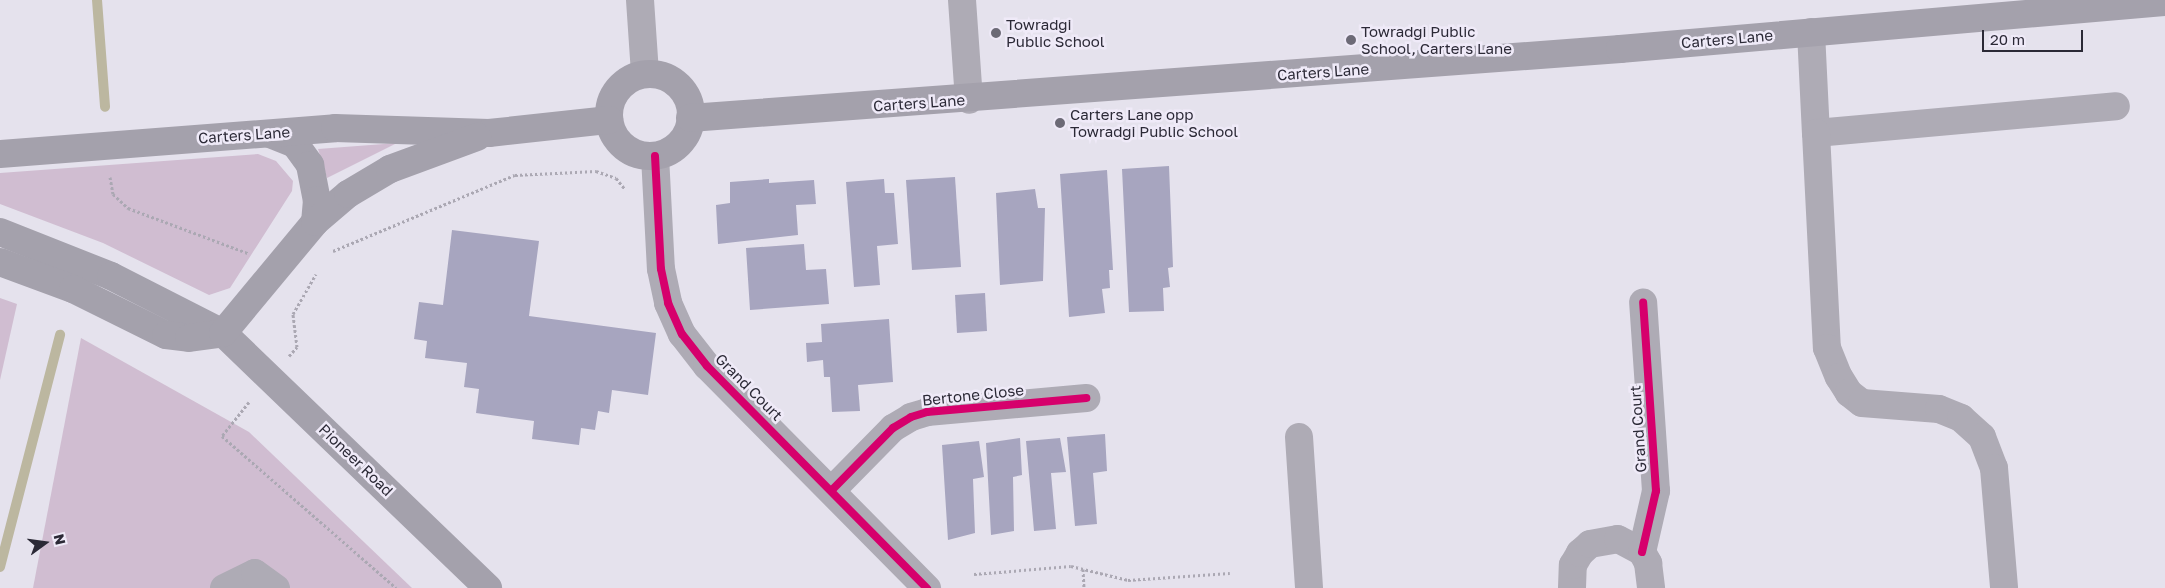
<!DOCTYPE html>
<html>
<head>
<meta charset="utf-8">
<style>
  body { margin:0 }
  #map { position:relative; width:2165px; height:588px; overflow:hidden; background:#e5e2ed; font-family:"Golos Text",sans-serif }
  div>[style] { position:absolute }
  .green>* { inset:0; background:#d0bdd1 }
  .stream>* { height:10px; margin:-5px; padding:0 5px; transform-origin:5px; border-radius:5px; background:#bcb7a0 }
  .building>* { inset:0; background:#a7a5bf }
  .path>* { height:3px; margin-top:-1.5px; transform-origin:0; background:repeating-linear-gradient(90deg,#aba8b3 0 2.5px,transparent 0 5px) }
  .minor>* { height:28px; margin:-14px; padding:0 14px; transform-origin:14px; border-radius:14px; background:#aeabb5 }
  .major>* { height:28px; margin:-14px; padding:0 14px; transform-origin:14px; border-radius:14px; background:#a4a1ac }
  .major>.ring { margin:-14px; padding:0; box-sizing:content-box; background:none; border:28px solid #a4a1ac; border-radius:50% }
  .cycleway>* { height:8px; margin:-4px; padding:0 4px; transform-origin:4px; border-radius:4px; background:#d6006c }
  .dots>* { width:14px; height:14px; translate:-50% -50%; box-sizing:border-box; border:2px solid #efeaf8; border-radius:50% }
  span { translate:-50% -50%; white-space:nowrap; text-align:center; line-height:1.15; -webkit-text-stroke:5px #efeaf8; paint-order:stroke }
  .poi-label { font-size:15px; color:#2b2936 }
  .left { translate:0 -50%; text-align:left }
  .street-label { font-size:15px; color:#2b2936 }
  .north { position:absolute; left:20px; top:518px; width:50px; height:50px; -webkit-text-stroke:4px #efeaf8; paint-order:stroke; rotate:76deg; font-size:14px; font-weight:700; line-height:20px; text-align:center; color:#2b2936 }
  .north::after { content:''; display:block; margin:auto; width:18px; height:22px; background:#2b2936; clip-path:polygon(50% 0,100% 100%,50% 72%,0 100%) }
  .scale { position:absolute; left:1982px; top:30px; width:101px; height:22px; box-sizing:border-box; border:2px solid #2b2936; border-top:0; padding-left:6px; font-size:15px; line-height:18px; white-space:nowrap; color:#2b2936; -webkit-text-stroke:4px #efeaf8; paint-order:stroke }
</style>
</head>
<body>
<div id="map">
  <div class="green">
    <i style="clip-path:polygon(397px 143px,327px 178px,318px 149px)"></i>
    <i style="clip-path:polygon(258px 154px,276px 161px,293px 181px,292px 191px,230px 288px,209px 295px,103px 243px,0 204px,0 173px)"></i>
    <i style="clip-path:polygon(0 298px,17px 304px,0 380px)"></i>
    <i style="clip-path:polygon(81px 338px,249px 432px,412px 588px,33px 588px)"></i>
  </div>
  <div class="stream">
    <i style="left:97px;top:0;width:107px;rotate:85.7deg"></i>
    <i style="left:0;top:567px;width:240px;rotate:-75.5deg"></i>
  </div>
  <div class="building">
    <i style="clip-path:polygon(1169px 166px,1173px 267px,1168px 268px,1170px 287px,1163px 288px,1164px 311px,1129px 312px,1122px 169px)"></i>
    <i style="clip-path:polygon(1107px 170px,1113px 270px,1109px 270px,1110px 288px,1102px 289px,1105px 313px,1069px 317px,1060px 174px)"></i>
    <i style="clip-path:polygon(955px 177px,961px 267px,912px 270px,906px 180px)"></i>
    <i style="clip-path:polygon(769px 179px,769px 183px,814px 180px,816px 204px,796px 205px,798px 235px,718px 244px,716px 205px,730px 203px,730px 182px)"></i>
    <i style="clip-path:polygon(884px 179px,885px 193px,894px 193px,898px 244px,877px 246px,880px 285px,854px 287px,846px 182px)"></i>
    <i style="clip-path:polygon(1035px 189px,1038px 208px,1045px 208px,1043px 281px,1000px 285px,996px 193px)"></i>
    <i style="clip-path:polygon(452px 230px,539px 241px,529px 316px,656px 333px,648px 395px,612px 390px,609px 413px,598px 411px,595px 430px,581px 428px,579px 445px,532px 439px,534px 421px,476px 413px,479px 389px,464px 387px,467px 363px,425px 358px,427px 341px,414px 339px,419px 302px,443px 305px)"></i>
    <i style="clip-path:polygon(804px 244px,806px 270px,826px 269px,829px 304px,750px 310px,746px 248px)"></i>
    <i style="clip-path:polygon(985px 293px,987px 331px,957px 333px,955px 295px)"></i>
    <i style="clip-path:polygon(889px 319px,893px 382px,858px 385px,860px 411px,832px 412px,830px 377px,824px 377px,823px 360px,807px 362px,806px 343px,822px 342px,821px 324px)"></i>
    <i style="clip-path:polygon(1105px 434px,1107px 471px,1093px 473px,1097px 524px,1075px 526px,1067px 437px)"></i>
    <i style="clip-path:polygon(1020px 438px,1022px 475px,1013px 477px,1014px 531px,991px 535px,986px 443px)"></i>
    <i style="clip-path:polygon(1060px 438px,1066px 472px,1051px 473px,1056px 529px,1034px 531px,1026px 441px)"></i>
    <i style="clip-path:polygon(979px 441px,984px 477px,973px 479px,975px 533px,948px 540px,942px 445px)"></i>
  </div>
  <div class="path">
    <i style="left:110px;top:177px;width:17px;rotate:80deg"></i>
    <i style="left:113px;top:194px;width:21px;rotate:43deg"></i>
    <i style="left:128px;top:208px;width:128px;rotate:20.6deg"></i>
    <i style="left:333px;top:251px;width:197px;rotate:-22.7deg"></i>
    <i style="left:515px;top:175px;width:81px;rotate:-2.8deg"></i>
    <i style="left:596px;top:171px;width:21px;rotate:19deg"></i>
    <i style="left:616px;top:178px;width:14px;rotate:51deg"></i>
    <i style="left:289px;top:356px;width:12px;rotate:-48deg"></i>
    <i style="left:297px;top:347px;width:33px;rotate:-97deg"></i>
    <i style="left:293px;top:314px;width:46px;rotate:-60.1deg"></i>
    <i style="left:249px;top:402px;width:43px;rotate:128.5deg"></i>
    <i style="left:222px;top:436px;width:231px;rotate:41.1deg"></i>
    <i style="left:1083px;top:569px;width:19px;rotate:87deg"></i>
    <i style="left:974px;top:574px;width:97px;rotate:-4.7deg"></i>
    <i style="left:1071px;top:566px;width:59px;rotate:13.8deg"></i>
    <i style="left:1128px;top:580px;width:102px;rotate:-3.9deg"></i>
  </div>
  <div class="minor">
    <i style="left:640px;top:0;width:74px;rotate:86.1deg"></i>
    <i style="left:962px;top:0;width:100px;rotate:86deg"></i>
    <i style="left:1811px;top:32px;width:101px;rotate:87.2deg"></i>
    <i style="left:1816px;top:133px;width:301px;rotate:-5.1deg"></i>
    <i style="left:1816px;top:133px;width:215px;rotate:87.1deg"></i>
    <i style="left:1827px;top:348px;width:31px;rotate:68deg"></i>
    <i style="left:1839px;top:377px;width:19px;rotate:58deg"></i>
    <i style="left:1849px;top:393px;width:16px;rotate:38deg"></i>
    <i style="left:1862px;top:403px;width:77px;rotate:4.5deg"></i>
    <i style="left:1939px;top:409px;width:24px;rotate:22deg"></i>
    <i style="left:1961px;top:418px;width:28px;rotate:42deg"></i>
    <i style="left:1982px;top:437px;width:33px;rotate:69deg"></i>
    <i style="left:1994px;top:468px;width:120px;rotate:85.2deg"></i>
    <i style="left:655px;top:156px;width:113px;rotate:87deg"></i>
    <i style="left:661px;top:269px;width:35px;rotate:78deg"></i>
    <i style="left:668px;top:303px;width:34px;rotate:66deg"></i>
    <i style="left:682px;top:334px;width:41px;rotate:52deg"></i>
    <i style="left:707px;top:366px;width:313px;rotate:45.3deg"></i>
    <i style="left:1299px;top:437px;width:151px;rotate:86.2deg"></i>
    <i style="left:832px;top:490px;width:87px;rotate:-45.5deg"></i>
    <i style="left:893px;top:428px;width:21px;rotate:-31deg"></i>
    <i style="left:911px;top:417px;width:17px;rotate:-17deg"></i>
    <i style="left:927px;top:412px;width:160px;rotate:-5deg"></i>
    <i style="left:1642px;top:552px;width:63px;rotate:-77.1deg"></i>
    <i style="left:1656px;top:491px;width:189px;rotate:-93.9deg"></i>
    <i style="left:224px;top:588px;width:34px;rotate:-26deg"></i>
    <i style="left:255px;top:573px;width:26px;rotate:36deg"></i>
    <i style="left:1572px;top:588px;width:23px;rotate:-88deg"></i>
    <i style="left:1573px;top:565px;width:14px;rotate:-60deg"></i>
    <i style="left:1580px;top:553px;width:13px;rotate:-42deg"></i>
    <i style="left:1590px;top:544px;width:28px;rotate:-10deg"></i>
    <i style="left:1618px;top:539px;width:27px;rotate:28deg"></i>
    <i style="left:1642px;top:552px;width:13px;rotate:61deg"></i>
    <i style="left:1648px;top:563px;width:25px;rotate:83deg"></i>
  </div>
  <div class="major">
    <i class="ring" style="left:609px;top:74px;width:54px;height:54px"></i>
    <i style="left:690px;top:118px;width:933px;rotate:-4.24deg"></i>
    <i style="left:1620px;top:49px;width:547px;rotate:-4.93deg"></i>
    <i style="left:270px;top:134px;width:27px;rotate:22deg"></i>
    <i style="left:295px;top:144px;width:26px;rotate:54deg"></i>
    <i style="left:310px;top:165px;width:36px;rotate:79deg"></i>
    <i style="left:317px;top:200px;width:22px;rotate:95deg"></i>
    <i style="left:0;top:154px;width:336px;rotate:-4.4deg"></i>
    <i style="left:335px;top:128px;width:154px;rotate:1.9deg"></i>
    <i style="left:489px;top:133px;width:121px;rotate:-6.2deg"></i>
    <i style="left:0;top:232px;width:119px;rotate:21.6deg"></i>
    <i style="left:111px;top:276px;width:126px;rotate:27deg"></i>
    <i style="left:223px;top:333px;width:368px;rotate:43.9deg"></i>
    <i style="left:0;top:262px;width:78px;rotate:20.3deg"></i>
    <i style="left:73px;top:289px;width:104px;rotate:26.3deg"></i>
    <i style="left:166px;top:335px;width:23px;rotate:7deg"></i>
    <i style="left:189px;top:338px;width:34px;rotate:-8deg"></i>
    <i style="left:223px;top:333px;width:144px;rotate:-50.3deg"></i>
    <i style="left:315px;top:222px;width:43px;rotate:-40.3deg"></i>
    <i style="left:348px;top:194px;width:49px;rotate:-30.8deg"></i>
    <i style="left:390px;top:169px;width:93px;rotate:-20.2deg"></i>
  </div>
  <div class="cycleway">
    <i style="left:655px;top:156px;width:113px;rotate:87deg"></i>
    <i style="left:661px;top:269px;width:35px;rotate:78deg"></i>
    <i style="left:668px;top:303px;width:34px;rotate:66deg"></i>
    <i style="left:682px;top:334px;width:41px;rotate:52deg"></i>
    <i style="left:707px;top:366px;width:313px;rotate:45.3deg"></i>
    <i style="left:832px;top:490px;width:87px;rotate:-45.5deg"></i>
    <i style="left:893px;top:428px;width:21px;rotate:-31deg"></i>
    <i style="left:911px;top:417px;width:17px;rotate:-17deg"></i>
    <i style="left:927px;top:412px;width:160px;rotate:-5deg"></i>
    <i style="left:1642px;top:552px;width:63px;rotate:-77.1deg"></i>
    <i style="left:1656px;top:491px;width:189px;rotate:-93.9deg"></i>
  </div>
  <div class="dots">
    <i style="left:996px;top:33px;background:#6c6a76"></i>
    <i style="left:1351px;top:40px;background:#6c6a76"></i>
    <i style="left:1060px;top:123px;background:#6c6a76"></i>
  </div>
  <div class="poi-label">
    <span class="left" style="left:1006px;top:33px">Towradgi<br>Public School</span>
    <span class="left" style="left:1361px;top:40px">Towradgi Public<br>School, Carters Lane</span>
    <span class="left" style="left:1070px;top:123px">Carters Lane opp<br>Towradgi Public School</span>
  </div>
  <div class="street-label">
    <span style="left:1727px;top:39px;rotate:-5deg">Carters Lane</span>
    <span style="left:1323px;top:72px;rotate:-4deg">Carters Lane</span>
    <span style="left:919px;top:103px;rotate:-4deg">Carters Lane</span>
    <span style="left:244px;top:135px;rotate:-4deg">Carters Lane</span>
    <span style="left:749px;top:387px;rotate:45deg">Grand Court</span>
    <span style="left:973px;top:395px;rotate:-6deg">Bertone Close</span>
    <span style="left:1638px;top:429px;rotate:-94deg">Grand Court</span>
    <span style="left:356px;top:460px;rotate:44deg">Pioneer Road</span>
  </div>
  <div class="north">N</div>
  <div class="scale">20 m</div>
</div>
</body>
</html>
